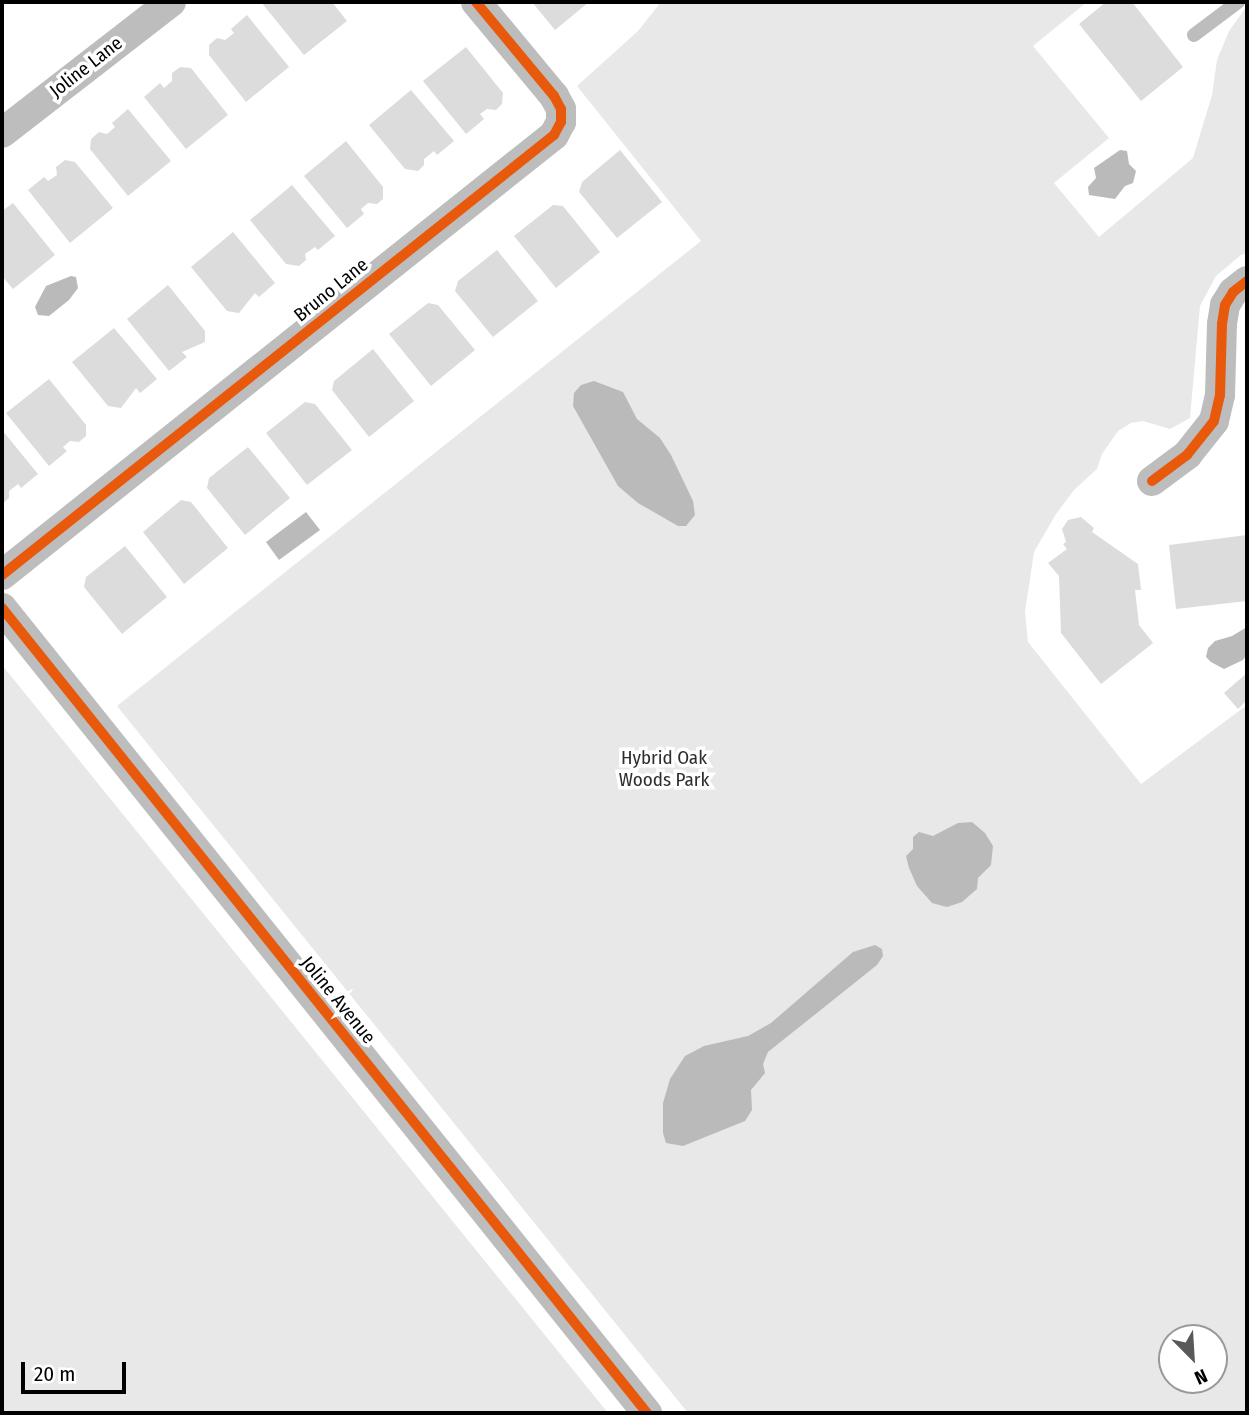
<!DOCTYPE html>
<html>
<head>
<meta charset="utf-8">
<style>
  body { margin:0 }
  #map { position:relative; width:1249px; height:1415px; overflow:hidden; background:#fff; font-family:"Fira Sans Condensed",sans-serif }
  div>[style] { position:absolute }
  .green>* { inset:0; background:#e8e8e8 }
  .water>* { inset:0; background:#bababa }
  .building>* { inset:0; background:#dcdcdc }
  .lane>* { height:14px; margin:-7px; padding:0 7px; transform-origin:7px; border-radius:7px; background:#bdbdbd }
  .street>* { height:30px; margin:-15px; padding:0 15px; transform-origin:15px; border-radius:15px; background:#bdbdbd }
  .cycleway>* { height:10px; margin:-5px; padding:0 5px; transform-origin:5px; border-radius:5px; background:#e8590c }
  span { translate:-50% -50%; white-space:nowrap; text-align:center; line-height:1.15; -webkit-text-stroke:7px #fff; paint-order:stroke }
  .street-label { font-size:19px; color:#000 }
  .park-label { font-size:19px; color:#2d2d2d }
  .frame { position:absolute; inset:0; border:4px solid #000; pointer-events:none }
  .north { position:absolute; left:1158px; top:1324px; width:70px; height:70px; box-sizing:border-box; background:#fff; border:2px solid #999; border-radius:50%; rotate:156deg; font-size:19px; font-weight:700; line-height:28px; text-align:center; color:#000 }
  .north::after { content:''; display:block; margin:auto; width:24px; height:32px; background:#595959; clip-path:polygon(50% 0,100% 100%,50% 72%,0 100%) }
  .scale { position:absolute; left:21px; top:1362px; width:105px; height:32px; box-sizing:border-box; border:4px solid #000; border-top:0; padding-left:9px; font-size:21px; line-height:24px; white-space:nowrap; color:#000; -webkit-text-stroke:5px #fff; paint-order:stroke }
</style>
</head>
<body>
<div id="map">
  <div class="green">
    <i style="clip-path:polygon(evenodd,661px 2px,1087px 2px,1033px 46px,1109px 138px,1054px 183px,1099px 237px,1193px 158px,1212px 95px,1217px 60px,1229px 31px,1247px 6px,1247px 253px,1241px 255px,1216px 276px,1200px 306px,1190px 418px,1170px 429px,1143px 421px,1131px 423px,1118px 431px,1102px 454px,1097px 469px,1074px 490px,1056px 514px,1034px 552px,1025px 612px,1028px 642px,1141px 784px,1247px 705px,1247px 1413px,688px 1413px,117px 706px,701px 241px,577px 86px,638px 31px,661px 2px,1172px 1338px,1214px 1338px,1214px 1380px,1172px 1380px,1172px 1338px)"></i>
    <i style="clip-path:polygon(2px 665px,608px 1413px,2px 1413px)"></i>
  </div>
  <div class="water">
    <i style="clip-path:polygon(1120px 150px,1127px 151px,1129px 164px,1136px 171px,1133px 183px,1125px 186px,1115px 199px,1089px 195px,1088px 187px,1096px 178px,1094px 168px)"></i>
    <i style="clip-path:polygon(71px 276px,76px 277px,78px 288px,69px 300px,49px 316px,38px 315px,35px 307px,46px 286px)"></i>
    <i style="clip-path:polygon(594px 381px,623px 392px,637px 419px,660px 438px,671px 455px,693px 501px,695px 515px,686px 526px,678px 526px,638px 503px,618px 486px,573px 406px,574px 393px,581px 385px)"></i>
    <i style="clip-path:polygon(306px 512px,320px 530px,279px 560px,266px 542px)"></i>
    <i style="clip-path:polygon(1247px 627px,1247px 654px,1243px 660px,1224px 669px,1211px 662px,1206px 657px,1208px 648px,1215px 641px,1232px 636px)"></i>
    <i style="clip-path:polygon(972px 822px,985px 833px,993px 846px,991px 865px,978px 878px,977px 889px,962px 902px,947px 907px,932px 903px,917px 886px,909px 868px,906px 856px,913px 849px,913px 837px,919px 832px,933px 836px,958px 823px)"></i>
    <i style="clip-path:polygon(875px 945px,882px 949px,883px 956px,877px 965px,768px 1052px,763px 1064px,765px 1073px,751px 1090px,752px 1110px,745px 1121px,683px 1146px,666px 1143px,663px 1133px,663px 1103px,670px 1079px,685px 1056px,704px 1046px,748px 1036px,771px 1023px,853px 952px)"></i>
  </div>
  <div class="building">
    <i style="clip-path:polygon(261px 2px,332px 2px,347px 21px,304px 55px)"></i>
    <i style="clip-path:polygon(532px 2px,589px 2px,555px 30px)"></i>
    <i style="clip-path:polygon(1106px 2px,1132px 2px,1183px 67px,1141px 101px,1079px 24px)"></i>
    <i style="clip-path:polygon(247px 15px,289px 67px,246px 102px,209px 55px,209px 45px,217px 38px,225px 40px,234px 33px,231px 29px)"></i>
    <i style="clip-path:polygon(466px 47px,503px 93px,502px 104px,496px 110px,487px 109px,480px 114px,484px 119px,466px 134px,423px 81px)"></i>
    <i style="clip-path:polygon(180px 67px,191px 68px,228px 115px,186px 149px,144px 97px,160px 83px,164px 88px,172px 81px,172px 73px)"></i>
    <i style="clip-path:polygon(411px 90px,454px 141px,437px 155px,434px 151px,424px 159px,424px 165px,418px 171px,405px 169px,369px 125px)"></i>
    <i style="clip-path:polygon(128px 109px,171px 161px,128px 196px,90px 149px,91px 139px,99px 132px,107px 134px,115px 127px,112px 123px)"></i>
    <i style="clip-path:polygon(346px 141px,383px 187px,383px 199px,377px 204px,368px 203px,361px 209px,364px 214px,347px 228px,304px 176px)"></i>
    <i style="clip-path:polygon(620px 150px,662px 202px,617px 238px,579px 192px,582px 182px)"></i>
    <i style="clip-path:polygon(65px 160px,75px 162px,113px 208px,70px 243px,28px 190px,44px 177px,48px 181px,57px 175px,56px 167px)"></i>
    <i style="clip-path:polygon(292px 185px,335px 236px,318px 250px,315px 247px,305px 254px,306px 260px,299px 266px,286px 264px,250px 220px)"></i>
    <i style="clip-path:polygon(13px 203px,55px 255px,13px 289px,2px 276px,2px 211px)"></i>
    <i style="clip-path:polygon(553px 205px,563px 206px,600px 252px,556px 288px,514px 236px)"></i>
    <i style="clip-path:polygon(233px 232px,275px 283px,259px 297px,255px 293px,239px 313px,227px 311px,191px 267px)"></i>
    <i style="clip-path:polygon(497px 250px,538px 301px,493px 337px,455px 291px,458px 281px)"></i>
    <i style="clip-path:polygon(168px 285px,205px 331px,205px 342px,182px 352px,187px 357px,169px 371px,127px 319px)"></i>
    <i style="clip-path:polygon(428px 303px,438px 305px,475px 350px,431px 386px,389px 334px)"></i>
    <i style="clip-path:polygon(114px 328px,157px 379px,140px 393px,136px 388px,121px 408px,108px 406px,72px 362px)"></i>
    <i style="clip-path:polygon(373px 349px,414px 401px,369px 437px,332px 390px,334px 381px)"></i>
    <i style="clip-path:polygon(49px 379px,86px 425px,86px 436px,79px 442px,70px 441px,63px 447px,67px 451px,49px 466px,6px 413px)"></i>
    <i style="clip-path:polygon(305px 402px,315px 404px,352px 450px,307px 485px,266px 433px)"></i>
    <i style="clip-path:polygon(2px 430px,38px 474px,21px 488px,18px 484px,9px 491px,9px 498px,2px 504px)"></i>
    <i style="clip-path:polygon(248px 447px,290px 498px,245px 535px,207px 488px,209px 478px)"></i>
    <i style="clip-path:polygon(181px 500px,191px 502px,228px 548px,184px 584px,143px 532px)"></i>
    <i style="clip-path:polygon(1081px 517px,1094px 528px,1092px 532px,1138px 564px,1141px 590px,1135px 590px,1139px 625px,1153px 643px,1101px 684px,1061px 633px,1059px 576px,1048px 563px,1067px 549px,1063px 544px,1066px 542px,1062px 529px,1068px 520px)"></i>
    <i style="clip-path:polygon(1247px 535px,1247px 601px,1176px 609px,1169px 545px)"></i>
    <i style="clip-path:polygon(125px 546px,167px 597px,122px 634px,84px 587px,86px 577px)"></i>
    <i style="clip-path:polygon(1247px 673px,1247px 700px,1238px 709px,1224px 693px)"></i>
  </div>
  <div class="lane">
    <i style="left:1194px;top:35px;width:55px;rotate:-36.9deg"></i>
  </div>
  <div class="street">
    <i style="left:2px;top:133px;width:214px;rotate:-37.8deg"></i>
    <i style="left:1152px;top:481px;width:44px;rotate:-36.6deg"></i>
    <i style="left:1187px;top:455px;width:43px;rotate:-51.5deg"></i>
    <i style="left:1214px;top:421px;width:27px;rotate:-77deg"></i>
    <i style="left:1220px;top:395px;width:71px;rotate:-88.4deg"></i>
    <i style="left:1222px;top:324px;width:19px;rotate:-81deg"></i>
    <i style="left:1225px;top:305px;width:15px;rotate:-58deg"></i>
    <i style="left:1233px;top:292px;width:18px;rotate:-38deg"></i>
    <i style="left:2px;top:575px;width:706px;rotate:-38.56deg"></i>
    <i style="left:554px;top:135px;width:15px;rotate:-62deg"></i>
    <i style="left:561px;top:122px;width:13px;rotate:-90deg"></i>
    <i style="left:561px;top:109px;width:15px;rotate:-118deg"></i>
    <i style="left:554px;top:96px;width:122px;rotate:-129.7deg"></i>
    <i style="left:2px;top:608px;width:1032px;rotate:51.3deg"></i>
  </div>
  <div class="cycleway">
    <i style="left:1152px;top:481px;width:44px;rotate:-36.6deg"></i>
    <i style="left:1187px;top:455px;width:43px;rotate:-51.5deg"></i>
    <i style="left:1214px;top:421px;width:27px;rotate:-77deg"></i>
    <i style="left:1220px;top:395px;width:71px;rotate:-88.4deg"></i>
    <i style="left:1222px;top:324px;width:19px;rotate:-81deg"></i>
    <i style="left:1225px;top:305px;width:15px;rotate:-58deg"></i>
    <i style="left:1233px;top:292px;width:18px;rotate:-38deg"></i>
    <i style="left:2px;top:575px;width:706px;rotate:-38.56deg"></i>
    <i style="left:554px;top:135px;width:15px;rotate:-62deg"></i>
    <i style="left:561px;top:122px;width:13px;rotate:-90deg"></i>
    <i style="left:561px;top:109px;width:15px;rotate:-118deg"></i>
    <i style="left:554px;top:96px;width:122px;rotate:-129.7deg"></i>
    <i style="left:2px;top:608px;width:1032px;rotate:51.3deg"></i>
  </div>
  <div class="street-label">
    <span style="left:86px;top:67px;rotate:-38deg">Joline Lane</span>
    <span style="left:331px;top:290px;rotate:-39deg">Bruno Lane</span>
    <span style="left:338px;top:1000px;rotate:51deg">Joline Avenue</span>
  </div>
  <div class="park-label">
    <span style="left:664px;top:769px">Hybrid Oak<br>Woods Park</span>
  </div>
  <div class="frame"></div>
  <div class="north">N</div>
  <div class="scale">20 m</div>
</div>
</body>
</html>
